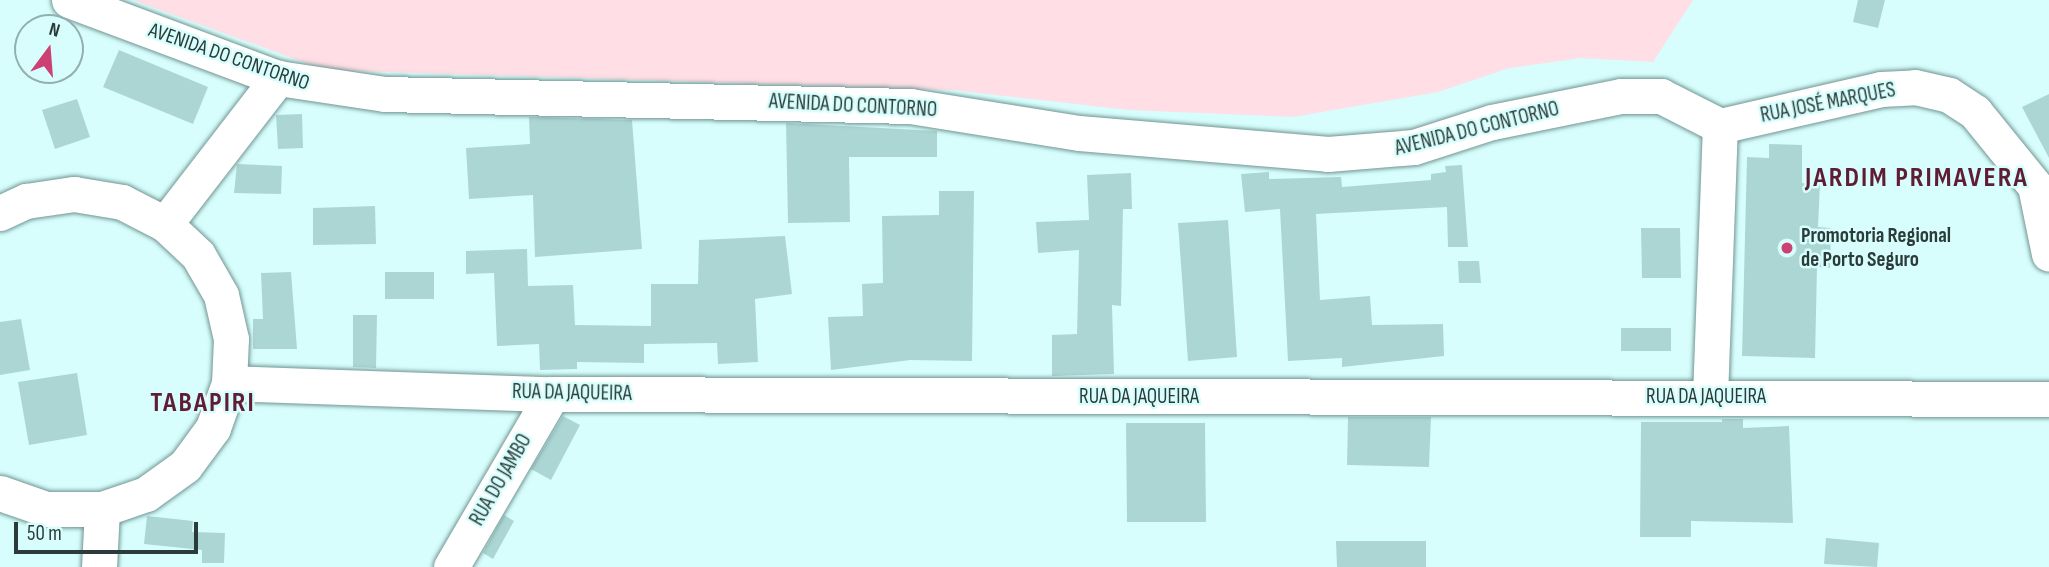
<!DOCTYPE html>
<html>
<head>
<meta charset="utf-8">
<style>
  body { margin:0 }
  #map { position:relative; width:2049px; height:567px; overflow:hidden; background:#d7fefc; font-family:"Sofia Sans Condensed",sans-serif }
  div>[style] { position:absolute }
  .green>* { inset:0; background:#ffdee5 }
  .building>* { inset:0; background:#acd6d4 }
  .roads { filter:drop-shadow(0 0 2px #719593) drop-shadow(0 0 2px #719593) }
  .minor>* { height:35px; margin:-17.5px; padding:0 17.5px; transform-origin:17.5px; border-radius:17.5px; background:#fff }
  .dots>* { width:19px; height:19px; translate:-50% -50%; box-sizing:border-box; border:4px solid #d7fefc; border-radius:50% }
  span { translate:-50% -50%; white-space:nowrap; text-align:center; line-height:1.15; -webkit-text-stroke:5px #d7fefc; paint-order:stroke }
  .street-label { font-size:21px; color:#2b3b3a }
  .poi-label { font-size:21px; color:#2b3b3a; font-weight:700 }
  .left { translate:0 -50%; text-align:left }
  .district-label { font-size:28px; color:#5f1c34; font-weight:700; letter-spacing:2px }
  .north { position:absolute; left:14px; top:14px; width:70px; height:70px; box-sizing:border-box; background:#d7fefc; border:2px solid #92b0ae; border-radius:50%; rotate:16deg; font-size:19px; font-weight:700; line-height:28px; text-align:center; color:#2b3b3a }
  .north::after { content:''; display:block; margin:auto; width:24px; height:32px; background:#cc4073; clip-path:polygon(50% 0,100% 100%,50% 72%,0 100%) }
  .scale { position:absolute; left:14px; top:522px; width:184px; height:32px; box-sizing:border-box; border:4px solid #2b3b3a; border-top:0; padding-left:9px; font-size:21px; line-height:24px; white-space:nowrap; color:#2b3b3a; -webkit-text-stroke:5px #d7fefc; paint-order:stroke }
</style>
</head>
<body>
<div id="map">
  <div class="green">
    <i style="clip-path:polygon(133px 0,1693px 0,1653px 62px,1581px 58px,1509px 68px,1438px 92px,1293px 117px,1129px 110px,953px 90px,325px 70px)"></i>
  </div>
  <div class="building">
    <i style="clip-path:polygon(1858px 0,1885px 0,1878px 28px,1853px 22px)"></i>
    <i style="clip-path:polygon(119px 50px,208px 87px,193px 124px,103px 87px)"></i>
    <i style="clip-path:polygon(2049px 94px,2049px 158px,2022px 107px)"></i>
    <i style="clip-path:polygon(77px 99px,90px 137px,55px 149px,42px 110px)"></i>
    <i style="clip-path:polygon(302px 114px,303px 148px,278px 149px,276px 115px)"></i>
    <i style="clip-path:polygon(529px 117px,632px 120px,642px 249px,535px 257px,533px 195px,469px 199px,466px 148px,530px 144px)"></i>
    <i style="clip-path:polygon(786px 123px,937px 131px,937px 157px,849px 157px,850px 222px,788px 223px)"></i>
    <i style="clip-path:polygon(1769px 144px,1802px 145px,1802px 183px,1820px 184px,1818px 227px,1831px 228px,1830px 268px,1817px 267px,1815px 358px,1742px 356px,1747px 157px,1769px 158px)"></i>
    <i style="clip-path:polygon(237px 164px,282px 166px,281px 194px,234px 193px)"></i>
    <i style="clip-path:polygon(1462px 165px,1468px 247px,1448px 247px,1447px 207px,1316px 214px,1320px 300px,1370px 296px,1372px 325px,1443px 324px,1444px 356px,1342px 367px,1342px 358px,1288px 361px,1280px 209px,1245px 212px,1241px 174px,1269px 172px,1269px 179px,1341px 177px,1342px 187px,1431px 180px,1431px 174px,1446px 172px,1445px 166px)"></i>
    <i style="clip-path:polygon(1131px 173px,1132px 209px,1123px 209px,1121px 306px,1112px 305px,1114px 374px,1052px 376px,1052px 335px,1077px 334px,1079px 250px,1038px 253px,1036px 222px,1089px 220px,1087px 175px)"></i>
    <i style="clip-path:polygon(939px 191px,974px 191px,972px 361px,910px 360px,831px 370px,828px 317px,863px 316px,862px 284px,883px 283px,882px 216px,939px 215px)"></i>
    <i style="clip-path:polygon(375px 206px,376px 244px,313px 245px,313px 208px)"></i>
    <i style="clip-path:polygon(1228px 220px,1237px 357px,1188px 361px,1178px 223px)"></i>
    <i style="clip-path:polygon(1641px 228px,1680px 228px,1681px 278px,1642px 278px)"></i>
    <i style="clip-path:polygon(785px 236px,792px 294px,755px 299px,758px 362px,718px 364px,717px 343px,644px 344px,644px 363px,577px 362px,577px 369px,540px 370px,539px 344px,497px 346px,494px 273px,466px 274px,466px 251px,527px 249px,528px 286px,573px 285px,575px 325px,651px 326px,651px 284px,698px 284px,699px 240px)"></i>
    <i style="clip-path:polygon(1458px 261px,1479px 261px,1481px 283px,1459px 283px)"></i>
    <i style="clip-path:polygon(291px 272px,297px 349px,253px 349px,253px 319px,263px 319px,261px 273px)"></i>
    <i style="clip-path:polygon(385px 272px,434px 272px,434px 299px,385px 299px)"></i>
    <i style="clip-path:polygon(353px 315px,377px 315px,376px 368px,353px 367px)"></i>
    <i style="clip-path:polygon(21px 319px,30px 370px,0 375px,0 322px)"></i>
    <i style="clip-path:polygon(1621px 328px,1671px 328px,1671px 351px,1621px 351px)"></i>
    <i style="clip-path:polygon(77px 373px,87px 435px,29px 445px,18px 382px)"></i>
    <i style="clip-path:polygon(563px 416px,580px 425px,551px 480px,531px 469px)"></i>
    <i style="clip-path:polygon(1348px 417px,1431px 417px,1429px 467px,1347px 465px)"></i>
    <i style="clip-path:polygon(1722px 419px,1743px 419px,1743px 428px,1789px 426px,1793px 523px,1691px 521px,1691px 537px,1640px 537px,1641px 422px,1722px 422px)"></i>
    <i style="clip-path:polygon(1126px 423px,1205px 423px,1206px 522px,1127px 522px)"></i>
    <i style="clip-path:polygon(504px 515px,514px 521px,493px 559px,483px 553px)"></i>
    <i style="clip-path:polygon(147px 516px,193px 521px,192px 532px,225px 533px,224px 563px,202px 563px,202px 550px,144px 544px)"></i>
    <i style="clip-path:polygon(1826px 538px,1879px 543px,1877px 567px,1824px 564px)"></i>
    <i style="clip-path:polygon(1336px 541px,1426px 541px,1426px 567px,1337px 567px)"></i>
  </div>
  <div class="roads">
    <div class="minor">
      <i style="left:69px;top:0;width:223px;rotate:20.5deg"></i>
      <i style="left:278px;top:78px;width:108px;rotate:8.5deg"></i>
      <i style="left:385px;top:94px;width:525px;rotate:1.31deg"></i>
      <i style="left:910px;top:106px;width:171px;rotate:9.1deg"></i>
      <i style="left:1079px;top:133px;width:250px;rotate:4.8deg"></i>
      <i style="left:1328px;top:154px;width:86px;rotate:-4.7deg"></i>
      <i style="left:1414px;top:147px;width:82px;rotate:-17.8deg"></i>
      <i style="left:1492px;top:122px;width:132px;rotate:-11.4deg"></i>
      <i style="left:1621px;top:96px;width:40px"></i>
      <i style="left:1661px;top:96px;width:66px;rotate:27deg"></i>
      <i style="left:1720px;top:126px;width:165px;rotate:-12.9deg"></i>
      <i style="left:1881px;top:89px;width:34px;rotate:-3deg"></i>
      <i style="left:1915px;top:87px;width:35px;rotate:13deg"></i>
      <i style="left:1949px;top:95px;width:31px;rotate:33deg"></i>
      <i style="left:1975px;top:112px;width:95px;rotate:51deg"></i>
      <i style="left:2035px;top:186px;width:69px;rotate:78.4deg"></i>
      <i style="left:0;top:213px;width:29px;rotate:-25deg"></i>
      <i style="left:26px;top:201px;width:49px;rotate:-8.3deg"></i>
      <i style="left:74px;top:194px;width:49px;rotate:9.5deg"></i>
      <i style="left:122px;top:202px;width:48px;rotate:27.1deg"></i>
      <i style="left:165px;top:224px;width:45px;rotate:43.2deg"></i>
      <i style="left:198px;top:255px;width:46px;rotate:60.1deg"></i>
      <i style="left:221px;top:295px;width:45px;rotate:77.2deg"></i>
      <i style="left:231px;top:339px;width:44px;rotate:92.6deg"></i>
      <i style="left:229px;top:383px;width:48px;rotate:109.6deg"></i>
      <i style="left:213px;top:428px;width:47px;rotate:126.4deg"></i>
      <i style="left:185px;top:466px;width:48px;rotate:144.3deg"></i>
      <i style="left:146px;top:494px;width:46px;rotate:161.2deg"></i>
      <i style="left:102px;top:509px;width:56px;rotate:180deg"></i>
      <i style="left:46px;top:509px;width:49px;rotate:-160.8deg"></i>
      <i style="left:165px;top:224px;width:185px;rotate:-52.3deg"></i>
      <i style="left:229px;top:383px;width:323px;rotate:2deg"></i>
      <i style="left:552px;top:394px;width:1497px;rotate:0.19deg"></i>
      <i style="left:1710px;top:397px;width:271px;rotate:-87.9deg"></i>
      <i style="left:99px;top:567px;width:58px;rotate:-87deg"></i>
      <i style="left:451px;top:567px;width:200px;rotate:-59.7deg"></i>
    </div>
  </div>
  <div class="dots">
    <i style="left:1787px;top:248px;background:#cc4073"></i>
  </div>
  <div class="street-label">
    <span style="left:229px;top:57px;rotate:19deg">AVENIDA DO CONTORNO</span>
    <span style="left:1828px;top:103px;rotate:-11deg">RUA JOSÉ MARQUES</span>
    <span style="left:853px;top:106px;rotate:3deg">AVENIDA DO CONTORNO</span>
    <span style="left:1477px;top:129px;rotate:-14deg">AVENIDA DO CONTORNO</span>
    <span style="left:572px;top:393px;rotate:1deg">RUA DA JAQUEIRA</span>
    <span style="left:1139px;top:397px">RUA DA JAQUEIRA</span>
    <span style="left:1706px;top:397px">RUA DA JAQUEIRA</span>
    <span style="left:501px;top:480px;rotate:-60deg">RUA DO JAMBO</span>
  </div>
  <div class="poi-label">
    <span class="left" style="left:1801px;top:248px">Promotoria Regional<br>de Porto Seguro</span>
  </div>
  <div class="district-label">
    <span style="left:1917px;top:178px">JARDIM PRIMAVERA</span>
    <span style="left:203px;top:403px">TABAPIRI</span>
  </div>
  <div class="north">N</div>
  <div class="scale">50 m</div>
</div>
</body>
</html>
